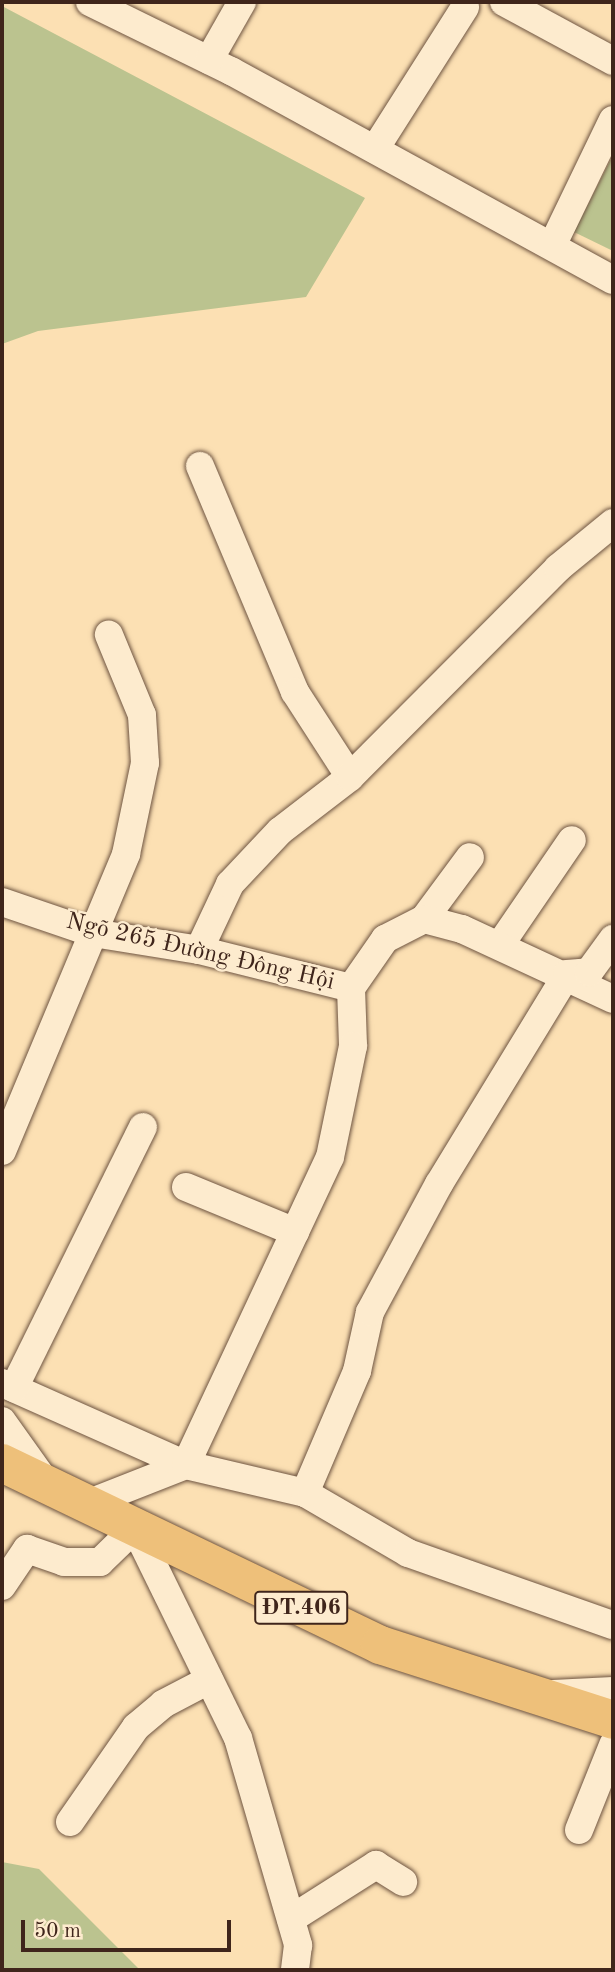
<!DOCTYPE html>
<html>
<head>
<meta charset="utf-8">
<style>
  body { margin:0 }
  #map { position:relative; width:615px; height:1972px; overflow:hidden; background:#fce0b3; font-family:"Old Standard TT",serif }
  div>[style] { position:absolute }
  .green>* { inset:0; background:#bbc38f }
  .roads { filter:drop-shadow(0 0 2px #6e5441) drop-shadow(0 0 2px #6e5441) }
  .minor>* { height:28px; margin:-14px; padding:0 14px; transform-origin:14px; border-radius:14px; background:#fdebce }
  .primary>* { height:38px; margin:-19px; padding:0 19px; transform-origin:19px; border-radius:19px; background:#eec07a }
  span { translate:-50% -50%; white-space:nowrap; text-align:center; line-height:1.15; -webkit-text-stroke:5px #fdebce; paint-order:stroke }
  .shield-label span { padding:2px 5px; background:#fdebce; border:2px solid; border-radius:5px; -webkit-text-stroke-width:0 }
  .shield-label { font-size:23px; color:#3f251b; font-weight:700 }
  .street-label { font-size:24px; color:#3f251b }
  .frame { position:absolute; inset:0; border:4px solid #3f251b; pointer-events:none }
  .scale { position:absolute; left:21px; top:1920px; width:210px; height:32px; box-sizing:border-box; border:4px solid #3f251b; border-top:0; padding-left:9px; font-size:21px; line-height:24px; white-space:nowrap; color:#3f251b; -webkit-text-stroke:5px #fdebce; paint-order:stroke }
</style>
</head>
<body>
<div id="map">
  <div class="green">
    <i style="clip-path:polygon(2px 6px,365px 198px,306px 297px,38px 331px,2px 344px)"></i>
    <i style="clip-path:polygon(613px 155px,613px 251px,574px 232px)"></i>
    <i style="clip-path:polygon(2px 1862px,39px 1869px,140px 1970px,2px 1970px)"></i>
  </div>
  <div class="roads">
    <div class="minor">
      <i style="left:90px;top:2px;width:157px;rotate:26.1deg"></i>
      <i style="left:231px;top:71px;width:435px;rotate:28.7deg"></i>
      <i style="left:504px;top:2px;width:124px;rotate:28.4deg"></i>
      <i style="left:209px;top:60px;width:67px;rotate:-60.4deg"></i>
      <i style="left:375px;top:149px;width:168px;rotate:-57.6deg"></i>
      <i style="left:552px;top:246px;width:140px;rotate:-64.2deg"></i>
      <i style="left:200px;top:466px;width:245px;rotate:67.2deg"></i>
      <i style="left:295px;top:692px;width:101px;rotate:57.1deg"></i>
      <i style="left:2px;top:902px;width:96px;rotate:18.8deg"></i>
      <i style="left:93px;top:933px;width:107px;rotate:9.1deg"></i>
      <i style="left:199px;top:950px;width:157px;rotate:14deg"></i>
      <i style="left:351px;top:988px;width:58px;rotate:88deg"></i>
      <i style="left:353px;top:1046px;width:113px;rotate:101.7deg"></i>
      <i style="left:330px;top:1157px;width:340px;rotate:115.1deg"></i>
      <i style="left:186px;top:1465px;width:106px;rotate:158.5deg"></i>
      <i style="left:424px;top:919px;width:77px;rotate:-53.4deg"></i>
      <i style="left:500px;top:945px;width:127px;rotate:-55.6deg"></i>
      <i style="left:199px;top:950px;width:73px;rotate:-64.8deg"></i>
      <i style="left:230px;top:884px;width:73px;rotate:-46.7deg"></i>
      <i style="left:280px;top:831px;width:88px;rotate:-37.6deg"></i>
      <i style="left:350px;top:777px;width:295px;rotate:-45.1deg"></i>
      <i style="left:558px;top:568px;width:71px;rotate:-39.3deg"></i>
      <i style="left:351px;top:988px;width:60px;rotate:-55.2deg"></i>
      <i style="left:385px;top:939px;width:44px;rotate:-27.1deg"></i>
      <i style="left:424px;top:919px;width:39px;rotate:15deg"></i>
      <i style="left:462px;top:929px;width:166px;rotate:24.9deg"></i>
      <i style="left:2px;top:1151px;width:322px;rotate:-67.3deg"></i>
      <i style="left:126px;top:854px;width:93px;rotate:-78.2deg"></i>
      <i style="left:145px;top:763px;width:48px;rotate:-93.6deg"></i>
      <i style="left:142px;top:715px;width:87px;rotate:-112.4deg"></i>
      <i style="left:186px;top:1187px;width:118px;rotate:22.4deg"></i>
      <i style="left:2px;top:1383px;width:201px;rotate:24deg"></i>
      <i style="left:186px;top:1465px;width:122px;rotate:13.2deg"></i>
      <i style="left:305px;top:1493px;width:119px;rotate:30.2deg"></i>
      <i style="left:408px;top:1553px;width:217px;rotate:19.4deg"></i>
      <i style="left:14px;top:1388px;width:291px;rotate:-63.7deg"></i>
      <i style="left:2px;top:1421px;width:76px;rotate:54.6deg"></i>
      <i style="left:305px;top:1493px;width:133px;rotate:-66.9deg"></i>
      <i style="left:357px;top:1371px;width:60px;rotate:-77.6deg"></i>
      <i style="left:370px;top:1312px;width:145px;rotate:-61.7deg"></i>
      <i style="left:439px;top:1184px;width:246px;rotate:-58.6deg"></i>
      <i style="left:567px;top:974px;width:22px;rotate:-5deg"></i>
      <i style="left:589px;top:972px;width:41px;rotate:-54deg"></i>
      <i style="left:2px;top:1586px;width:45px;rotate:-56deg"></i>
      <i style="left:27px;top:1549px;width:39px;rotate:19deg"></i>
      <i style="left:64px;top:1562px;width:36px"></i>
      <i style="left:100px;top:1562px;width:49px;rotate:-44.2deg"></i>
      <i style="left:135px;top:1528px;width:234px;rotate:63.9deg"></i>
      <i style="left:238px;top:1738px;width:216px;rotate:73.8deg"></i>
      <i style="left:298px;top:1945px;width:25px;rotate:97deg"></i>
      <i style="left:553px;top:1694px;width:60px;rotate:-2.9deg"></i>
      <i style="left:70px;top:1822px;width:116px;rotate:-55.2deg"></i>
      <i style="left:136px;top:1727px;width:35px;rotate:-40deg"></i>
      <i style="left:163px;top:1704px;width:52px;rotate:-27.6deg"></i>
      <i style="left:579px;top:1830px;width:92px;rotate:-68.2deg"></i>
      <i style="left:291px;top:1919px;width:101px;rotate:-32.4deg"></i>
      <i style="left:376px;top:1865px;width:32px;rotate:32deg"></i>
    </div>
    <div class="primary">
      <i style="left:2px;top:1463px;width:420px;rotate:25.7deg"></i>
      <i style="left:380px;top:1645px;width:245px;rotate:17.8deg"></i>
    </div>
  </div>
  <div class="shield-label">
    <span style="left:301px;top:1608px">ĐT.406</span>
  </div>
  <div class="street-label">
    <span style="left:200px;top:953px;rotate:13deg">Ngõ 265 Đường Đông Hội</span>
  </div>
  <div class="frame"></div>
  <div class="scale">50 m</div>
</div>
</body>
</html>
